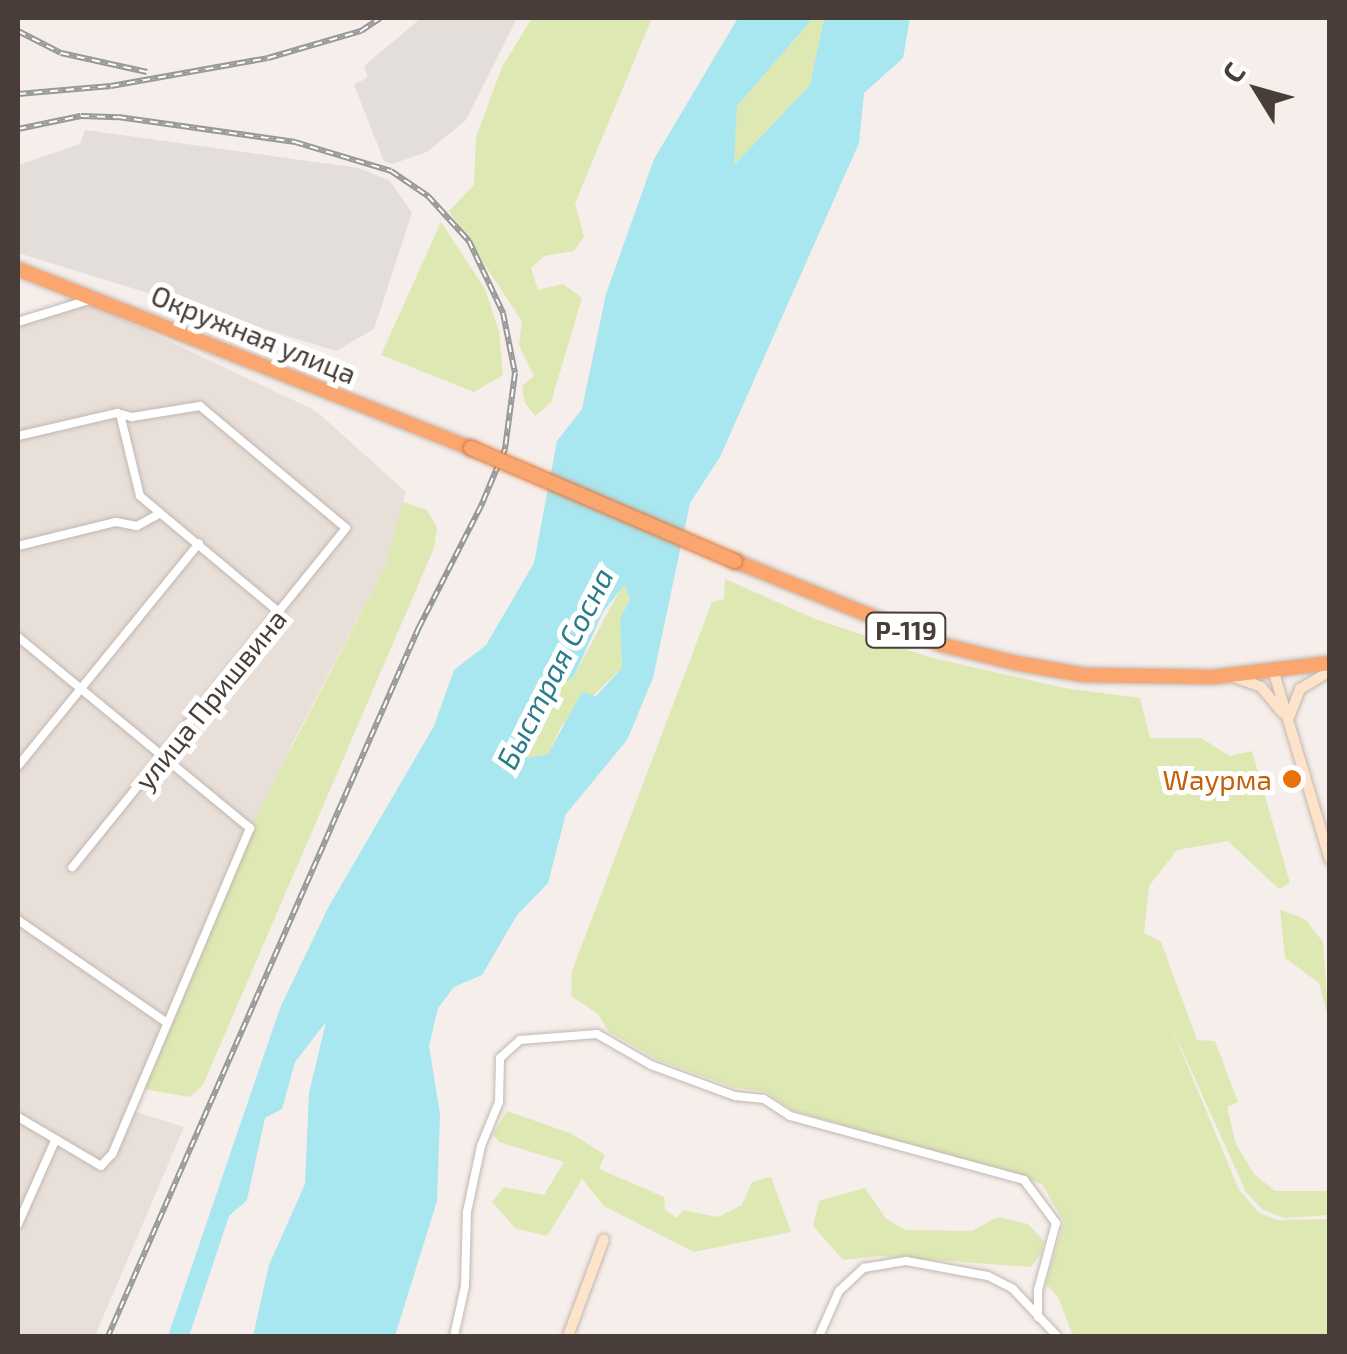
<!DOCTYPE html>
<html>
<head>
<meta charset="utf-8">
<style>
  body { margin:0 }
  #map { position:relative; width:1347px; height:1354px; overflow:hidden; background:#f5eeea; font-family:"Exo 2",sans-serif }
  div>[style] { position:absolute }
  .residential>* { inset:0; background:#e8dfd8 }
  .industrial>* { inset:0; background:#e4dedb }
  .green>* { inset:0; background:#dee8b3 }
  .water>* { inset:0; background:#a8e6f0 }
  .roads { filter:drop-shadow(0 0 2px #c3b6af) drop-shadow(0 0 2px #c3b6af) }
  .street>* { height:8px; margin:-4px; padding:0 4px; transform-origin:4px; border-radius:4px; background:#fff }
  .secondary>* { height:10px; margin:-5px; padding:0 5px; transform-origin:5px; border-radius:5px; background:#fee3cb }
  .highway>* { height:14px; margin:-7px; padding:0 7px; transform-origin:7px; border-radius:7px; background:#fba66e }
  .rail>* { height:6px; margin-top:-3px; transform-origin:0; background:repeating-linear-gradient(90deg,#fff 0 8px,#989898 0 16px); box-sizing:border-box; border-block:2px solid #989898 }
  .bridges { filter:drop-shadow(0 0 2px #db763d) drop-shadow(0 0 2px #db763d) }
  .highway-bridge>* { height:14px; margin:-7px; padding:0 7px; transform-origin:7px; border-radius:7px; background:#fba66e }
  .dots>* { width:28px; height:28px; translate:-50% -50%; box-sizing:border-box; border:5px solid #fff; border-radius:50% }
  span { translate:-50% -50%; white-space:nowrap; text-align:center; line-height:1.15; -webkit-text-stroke:10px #fff; paint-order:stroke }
  .shield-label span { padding:2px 8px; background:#fff; border:2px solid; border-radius:8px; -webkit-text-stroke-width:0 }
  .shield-label { font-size:25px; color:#483d38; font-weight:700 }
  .street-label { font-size:28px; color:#483d38 }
  .food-label { font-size:28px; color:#c56008 }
  .right { translate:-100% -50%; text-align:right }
  .water-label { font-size:30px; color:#2a7c8b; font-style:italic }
  .frame { position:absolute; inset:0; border:20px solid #483d38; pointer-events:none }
  .north { position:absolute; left:1207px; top:40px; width:100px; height:100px; -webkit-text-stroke:8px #fff; paint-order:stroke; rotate:307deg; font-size:28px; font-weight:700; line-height:40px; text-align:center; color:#483d38 }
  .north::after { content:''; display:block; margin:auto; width:35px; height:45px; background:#483d38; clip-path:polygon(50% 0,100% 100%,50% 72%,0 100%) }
</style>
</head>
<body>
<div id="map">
  <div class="residential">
    <i style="clip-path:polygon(84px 301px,316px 411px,406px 492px,386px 564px,291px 746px,130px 1110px,184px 1127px,95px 1336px,18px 1336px,18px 322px)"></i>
  </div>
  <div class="industrial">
    <i style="clip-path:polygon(421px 18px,517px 18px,466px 120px,427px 152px,392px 164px,384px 161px,354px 85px,368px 77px,364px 66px)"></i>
    <i style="clip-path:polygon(85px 130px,359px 168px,390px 181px,412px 213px,374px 329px,336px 351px,18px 253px,18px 165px,80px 144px)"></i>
  </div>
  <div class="green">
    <i style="clip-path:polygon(532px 18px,652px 18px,575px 203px,584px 237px,574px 251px,544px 256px,531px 268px,538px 290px,563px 284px,582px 298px,551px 402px,535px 416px,525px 403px,522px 386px,534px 376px,519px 345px,522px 321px,449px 211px,474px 185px,476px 137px,502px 67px)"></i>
    <i style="clip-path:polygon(813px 18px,824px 18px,810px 85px,733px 166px,737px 106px)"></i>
    <i style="clip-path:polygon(441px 222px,485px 289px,499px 331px,503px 375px,474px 392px,381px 355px)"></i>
    <i style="clip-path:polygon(403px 502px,427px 510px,437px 527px,434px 548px,203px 1085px,190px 1097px,138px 1088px,250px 828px,386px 564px)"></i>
    <i style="clip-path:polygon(725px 579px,815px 619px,929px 657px,1064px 688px,1140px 698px,1150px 738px,1201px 738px,1230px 756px,1252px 751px,1290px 883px,1279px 889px,1228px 841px,1177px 850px,1149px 886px,1144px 933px,1161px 942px,1197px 1040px,1215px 1041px,1238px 1102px,1227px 1107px,1236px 1144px,1254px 1174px,1275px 1191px,1329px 1191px,1329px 1215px,1285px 1218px,1263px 1210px,1246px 1192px,1169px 1021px,1239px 1190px,1259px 1213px,1277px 1220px,1329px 1219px,1329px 1336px,1073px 1336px,1058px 1297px,1046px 1284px,1064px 1222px,1042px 1184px,792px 1110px,766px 1092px,732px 1087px,656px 1059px,609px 1032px,598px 1014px,571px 996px,572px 971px,712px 602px,724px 599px)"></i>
    <i style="clip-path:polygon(623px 584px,630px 599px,620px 619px,622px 668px,562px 725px,548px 754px,526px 758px,547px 694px,574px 676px)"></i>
    <i style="clip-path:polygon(1280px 909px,1306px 920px,1323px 942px,1329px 1021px,1319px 983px,1285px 958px)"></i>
    <i style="clip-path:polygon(507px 1111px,572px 1134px,605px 1155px,599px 1169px,664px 1197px,665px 1210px,677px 1218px,683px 1210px,718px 1217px,742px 1205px,752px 1182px,771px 1177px,791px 1232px,694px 1252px,604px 1206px,582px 1179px,547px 1236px,515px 1228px,492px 1202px,504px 1187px,544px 1195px,564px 1162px,499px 1142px,493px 1134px)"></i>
    <i style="clip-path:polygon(865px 1188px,886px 1219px,905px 1230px,972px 1231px,998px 1217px,1028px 1224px,1044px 1241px,1041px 1253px,1031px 1267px,880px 1256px,843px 1260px,813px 1226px,819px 1201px)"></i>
  </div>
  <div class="water">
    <i style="clip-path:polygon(evenodd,738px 18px,813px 18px,737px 106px,734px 165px,810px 85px,824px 18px,910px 18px,903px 58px,864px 93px,859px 143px,720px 457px,690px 503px,653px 678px,627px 740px,566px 814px,548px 883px,517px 915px,482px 975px,454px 987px,438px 1008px,429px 1046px,440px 1114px,437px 1201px,395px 1336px,253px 1336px,269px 1265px,305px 1184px,309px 1093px,326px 1022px,295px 1062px,282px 1109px,265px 1118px,247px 1200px,229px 1216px,189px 1336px,168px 1336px,280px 1008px,329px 906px,434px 726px,454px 670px,486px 645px,534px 563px,557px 441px,582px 409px,606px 294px,654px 159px,738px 18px,624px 585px,630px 599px,620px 619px,622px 668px,596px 696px,582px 692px,548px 754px,527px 758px,547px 694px,574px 676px,603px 612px,624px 585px)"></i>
  </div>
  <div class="roads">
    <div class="street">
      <i style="left:18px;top:322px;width:74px;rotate:-17.2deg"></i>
      <i style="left:120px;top:414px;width:84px;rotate:76.3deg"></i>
      <i style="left:140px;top:496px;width:26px;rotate:40deg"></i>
      <i style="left:18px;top:436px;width:102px;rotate:-13.1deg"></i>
      <i style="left:117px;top:413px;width:16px;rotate:15deg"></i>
      <i style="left:132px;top:417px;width:69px;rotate:-9.2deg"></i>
      <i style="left:200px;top:406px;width:190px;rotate:39.9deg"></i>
      <i style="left:346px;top:528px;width:436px;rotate:128.9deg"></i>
      <i style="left:18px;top:546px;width:101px;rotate:-13.8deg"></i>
      <i style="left:116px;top:522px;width:21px;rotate:11deg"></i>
      <i style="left:137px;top:526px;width:26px;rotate:-29deg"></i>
      <i style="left:160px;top:513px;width:155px;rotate:39.8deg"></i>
      <i style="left:18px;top:637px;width:301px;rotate:39.5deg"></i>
      <i style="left:250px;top:828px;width:354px;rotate:112.9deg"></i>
      <i style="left:112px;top:1154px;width:16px;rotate:133deg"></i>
      <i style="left:101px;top:1166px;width:96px;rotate:-149.4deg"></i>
      <i style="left:18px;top:766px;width:287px;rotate:-50.9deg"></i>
      <i style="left:18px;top:920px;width:180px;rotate:34.6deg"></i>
      <i style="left:18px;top:1224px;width:89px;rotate:-66deg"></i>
      <i style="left:454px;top:1336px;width:51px;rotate:-77.6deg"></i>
      <i style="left:465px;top:1286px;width:74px;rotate:-88.5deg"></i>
      <i style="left:467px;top:1212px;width:67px;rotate:-78deg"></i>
      <i style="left:481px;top:1146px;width:48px;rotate:-67.8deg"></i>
      <i style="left:499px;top:1102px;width:44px;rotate:-88.7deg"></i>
      <i style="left:500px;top:1058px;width:27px;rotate:-42deg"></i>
      <i style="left:520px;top:1040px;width:77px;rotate:-4.5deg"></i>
      <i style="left:597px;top:1034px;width:62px;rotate:29.9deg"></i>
      <i style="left:651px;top:1065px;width:90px;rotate:20.3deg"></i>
      <i style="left:735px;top:1096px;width:29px;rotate:6deg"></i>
      <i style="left:764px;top:1099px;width:31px;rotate:33deg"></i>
      <i style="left:790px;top:1116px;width:243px;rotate:15.3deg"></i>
      <i style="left:1024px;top:1180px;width:54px;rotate:53.3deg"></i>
      <i style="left:1056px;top:1223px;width:69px;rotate:105deg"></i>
      <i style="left:1038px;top:1290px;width:27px;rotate:90deg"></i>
      <i style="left:819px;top:1336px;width:49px;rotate:-66deg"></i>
      <i style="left:839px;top:1291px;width:34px;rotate:-43deg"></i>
      <i style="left:864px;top:1268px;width:43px;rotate:-9.5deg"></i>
      <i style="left:906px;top:1261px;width:83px;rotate:10.4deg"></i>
      <i style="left:988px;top:1276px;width:28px;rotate:27deg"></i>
      <i style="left:1013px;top:1289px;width:64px;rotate:46.9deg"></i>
    </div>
    <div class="secondary">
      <i style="left:1274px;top:673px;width:195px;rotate:73.3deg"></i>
      <i style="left:1234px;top:677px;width:29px;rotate:20deg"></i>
      <i style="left:1261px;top:687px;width:34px;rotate:50deg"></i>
      <i style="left:1290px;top:715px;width:28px;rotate:-69deg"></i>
      <i style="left:1300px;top:689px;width:35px;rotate:-31deg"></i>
      <i style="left:568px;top:1336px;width:103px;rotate:-69.6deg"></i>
    </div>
    <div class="highway">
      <i style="left:18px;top:269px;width:487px;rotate:21.6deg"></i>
      <i style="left:735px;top:561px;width:224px;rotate:22deg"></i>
      <i style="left:943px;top:645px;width:75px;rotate:13.9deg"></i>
      <i style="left:1016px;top:663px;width:69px;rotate:10deg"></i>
      <i style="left:1084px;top:675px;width:129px;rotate:0.9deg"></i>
      <i style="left:1213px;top:677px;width:118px;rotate:-6.8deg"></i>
    </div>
  </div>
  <div class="rail">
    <i style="left:18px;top:31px;width:48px;rotate:27.1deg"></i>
    <i style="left:61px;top:53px;width:88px;rotate:12.5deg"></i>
    <i style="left:18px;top:94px;width:93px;rotate:-4.9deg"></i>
    <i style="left:111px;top:86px;width:159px;rotate:-10.1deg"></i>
    <i style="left:268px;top:58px;width:97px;rotate:-16.2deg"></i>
    <i style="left:361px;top:31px;width:23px;rotate:-34deg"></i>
    <i style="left:18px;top:129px;width:64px;rotate:-11.7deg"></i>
    <i style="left:81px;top:116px;width:37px;rotate:2deg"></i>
    <i style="left:118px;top:117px;width:179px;rotate:8deg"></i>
    <i style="left:295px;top:142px;width:100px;rotate:16.8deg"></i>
    <i style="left:391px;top:171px;width:45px;rotate:34deg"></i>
    <i style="left:428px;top:196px;width:61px;rotate:47.7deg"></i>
    <i style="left:469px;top:241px;width:80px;rotate:64.7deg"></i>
    <i style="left:503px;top:313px;width:61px;rotate:78.7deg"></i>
    <i style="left:515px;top:373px;width:77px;rotate:97.5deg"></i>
    <i style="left:505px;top:449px;width:62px;rotate:112.8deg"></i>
    <i style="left:481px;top:506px;width:136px;rotate:117.1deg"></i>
    <i style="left:419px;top:627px;width:774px;rotate:113.68deg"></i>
  </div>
  <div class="bridges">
    <div class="highway-bridge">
      <i style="left:471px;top:448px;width:287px;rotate:23.2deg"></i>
    </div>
  </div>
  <div class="dots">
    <i style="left:1292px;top:779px;background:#e8710a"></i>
  </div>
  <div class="shield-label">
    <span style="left:906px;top:630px">Р-119</span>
  </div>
  <div class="street-label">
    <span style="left:254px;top:334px;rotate:22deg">Окружная улица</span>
    <span style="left:210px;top:699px;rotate:-51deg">улица Пришвина</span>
  </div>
  <div class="food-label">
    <span class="right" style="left:1272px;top:779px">Wаурма</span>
  </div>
  <div class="water-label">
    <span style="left:554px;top:668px;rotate:-63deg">Быстрая Сосна</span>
  </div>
  <div class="frame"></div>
  <div class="north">С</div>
</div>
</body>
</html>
